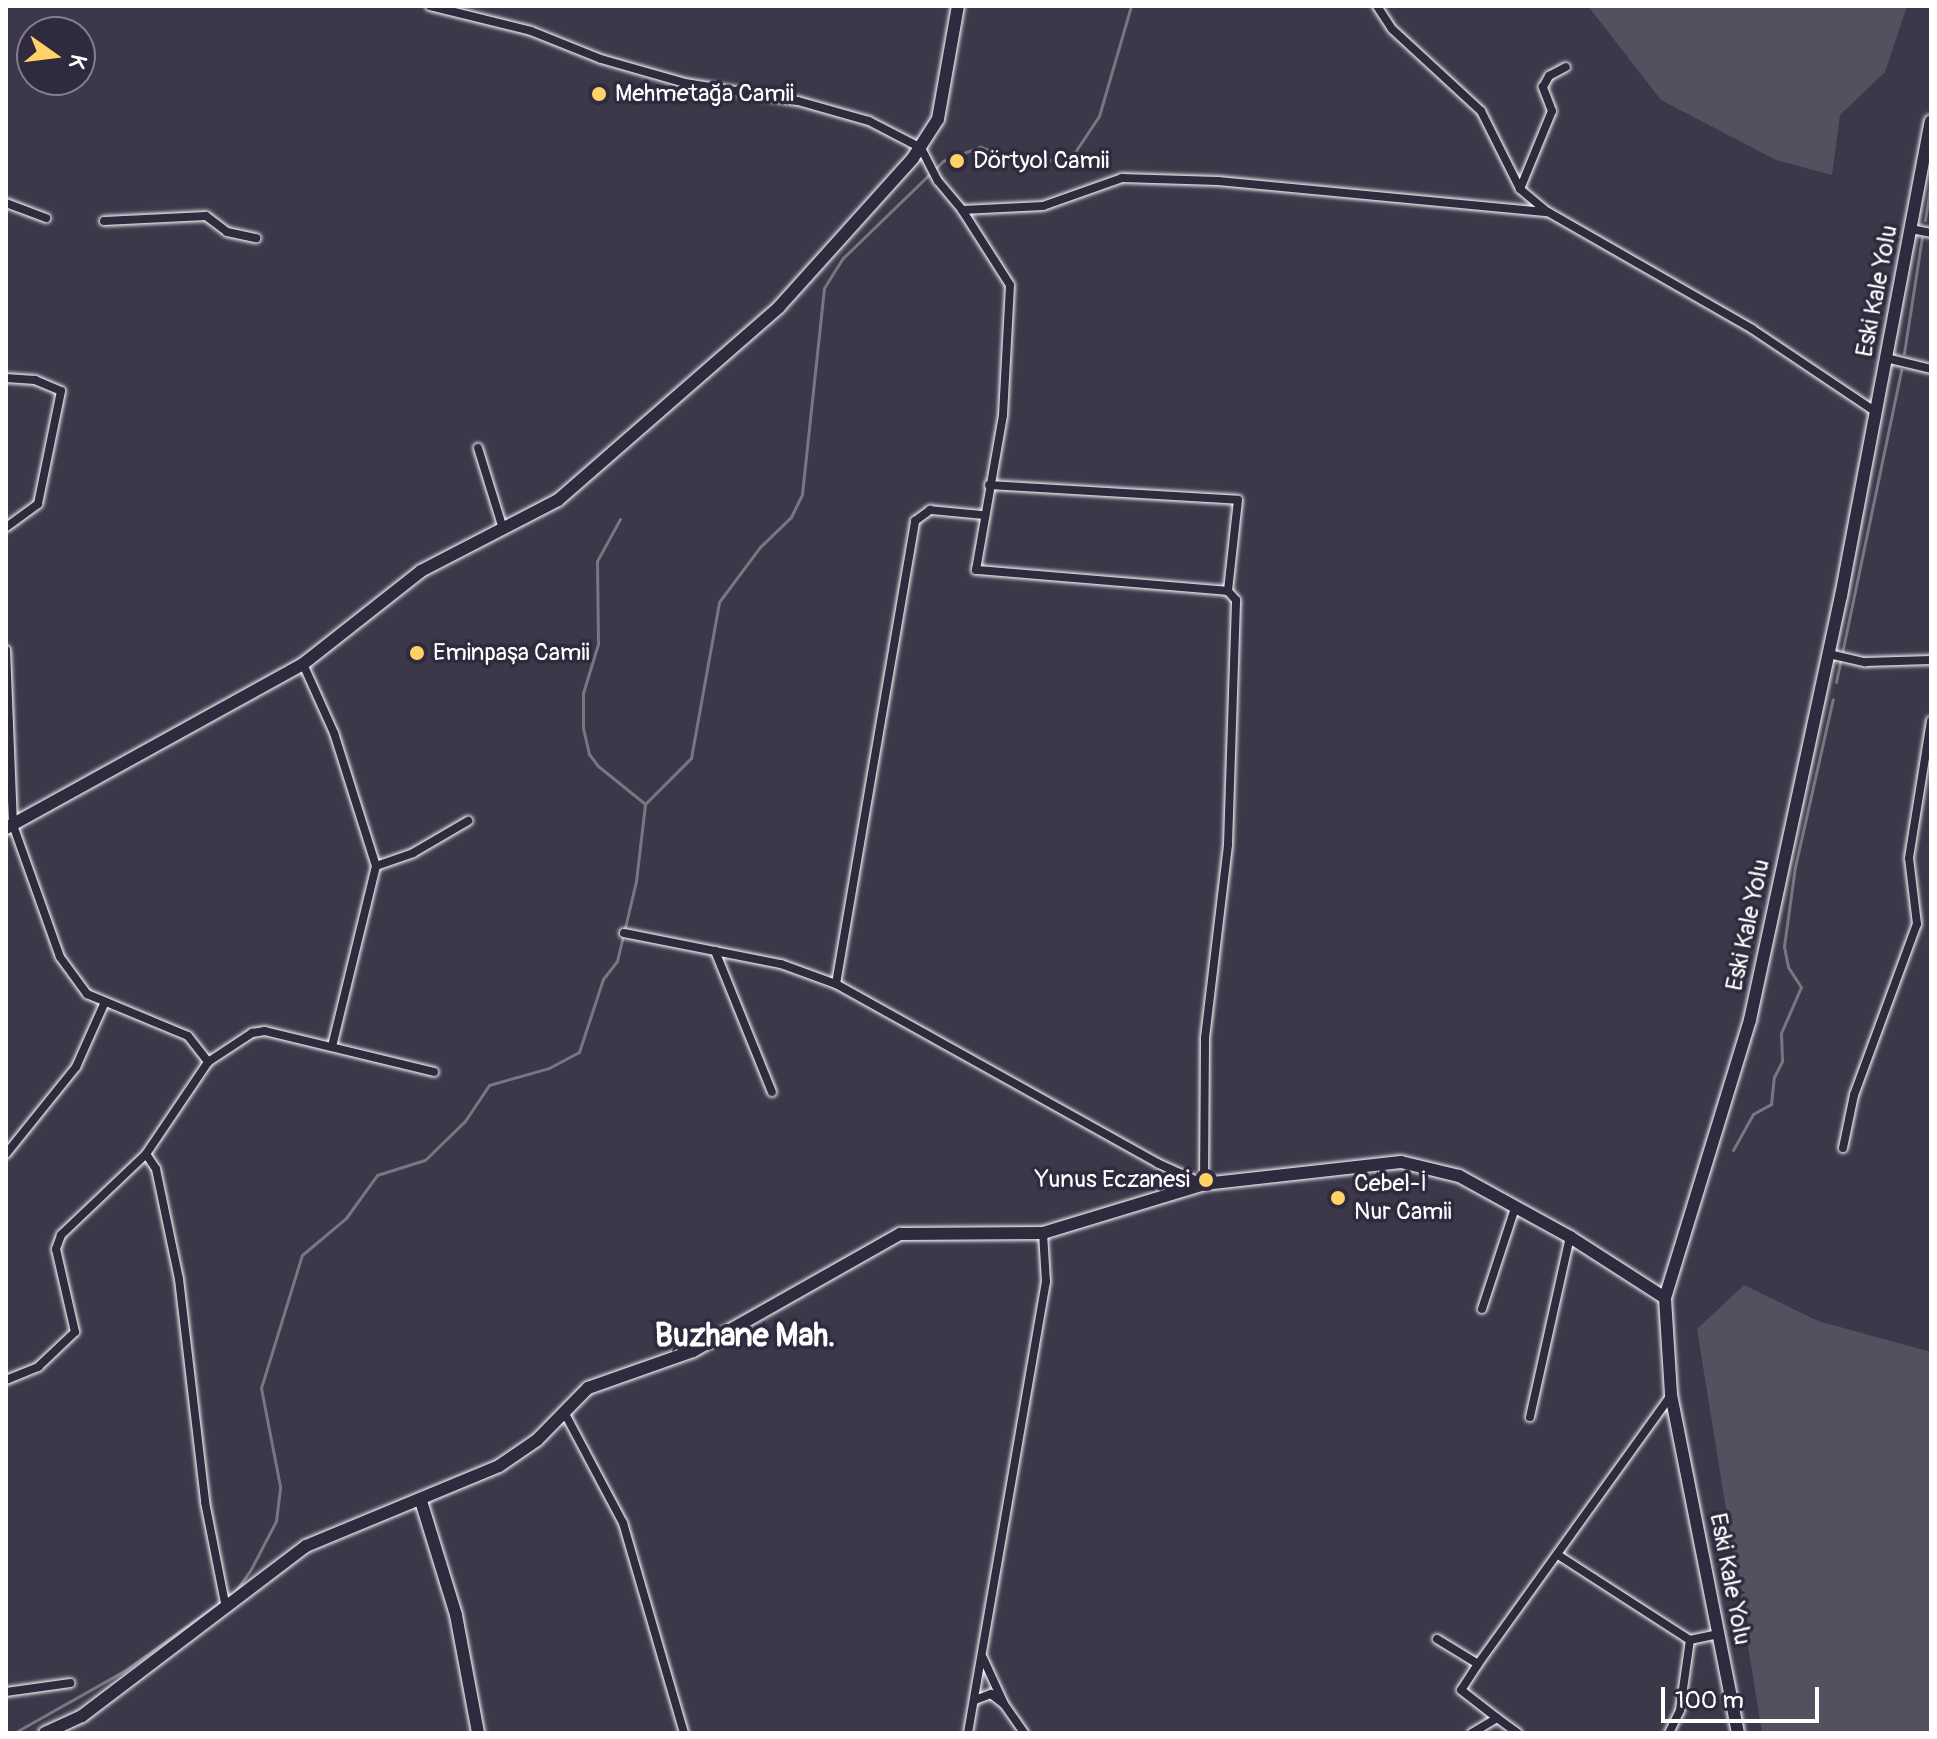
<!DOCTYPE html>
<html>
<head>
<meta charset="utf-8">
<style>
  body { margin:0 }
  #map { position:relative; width:1937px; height:1739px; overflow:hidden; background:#3c3749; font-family:Pangolin,sans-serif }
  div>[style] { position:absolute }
  .green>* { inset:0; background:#555060 }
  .stream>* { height:3px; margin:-1.5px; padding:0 1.5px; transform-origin:1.5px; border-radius:1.5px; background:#797682 }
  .roads { filter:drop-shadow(0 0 2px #fff) drop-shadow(0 0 2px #fff) }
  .street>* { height:8px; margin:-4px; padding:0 4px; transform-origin:4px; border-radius:4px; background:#2f2a3d }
  .secondary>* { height:12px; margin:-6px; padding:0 6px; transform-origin:6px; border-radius:6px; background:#2f2a3d }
  .dots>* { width:22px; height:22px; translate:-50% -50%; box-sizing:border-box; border:4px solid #2f2a3d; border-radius:50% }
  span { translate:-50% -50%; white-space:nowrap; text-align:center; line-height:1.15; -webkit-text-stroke:7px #2f2a3d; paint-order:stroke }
  .poi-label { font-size:24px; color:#fff }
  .left { translate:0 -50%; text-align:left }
  .right { translate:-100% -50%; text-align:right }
  .street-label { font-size:24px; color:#fff }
  .district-label { font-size:32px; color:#fff; font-weight:700 }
  .frame { position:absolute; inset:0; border:8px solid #fff; pointer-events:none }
  .north { position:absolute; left:16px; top:16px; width:80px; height:80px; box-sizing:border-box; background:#2f2a3d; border:2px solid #827f8b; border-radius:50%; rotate:104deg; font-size:22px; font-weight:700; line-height:32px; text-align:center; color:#fff }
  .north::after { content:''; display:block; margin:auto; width:28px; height:36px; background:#ffd166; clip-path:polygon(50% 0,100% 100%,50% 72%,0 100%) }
  .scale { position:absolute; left:1661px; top:1687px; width:158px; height:36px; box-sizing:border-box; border:4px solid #fff; border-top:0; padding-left:10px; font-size:24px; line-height:28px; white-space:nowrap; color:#fff; -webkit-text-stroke:6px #2f2a3d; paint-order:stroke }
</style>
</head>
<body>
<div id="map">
  <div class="green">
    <i style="clip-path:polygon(1588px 6px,1907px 6px,1885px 72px,1840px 115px,1832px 175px,1776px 160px,1661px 100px)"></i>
    <i style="clip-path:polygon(1744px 1285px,1818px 1321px,1931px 1352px,1931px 1733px,1762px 1733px,1697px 1329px)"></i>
  </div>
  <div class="stream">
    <i style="left:1925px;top:220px;width:38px;rotate:-81deg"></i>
    <i style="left:1904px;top:353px;width:117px;rotate:-81.2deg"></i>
    <i style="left:620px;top:519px;width:48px;rotate:118.7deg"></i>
    <i style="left:597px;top:561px;width:83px;rotate:89.3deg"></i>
    <i style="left:598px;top:644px;width:51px;rotate:107deg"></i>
    <i style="left:583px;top:693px;width:35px;rotate:90deg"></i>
    <i style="left:583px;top:728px;width:27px;rotate:77deg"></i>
    <i style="left:589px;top:754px;width:15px;rotate:53deg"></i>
    <i style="left:598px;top:766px;width:59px;rotate:38.8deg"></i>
    <i style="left:1836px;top:682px;width:319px;rotate:-78.2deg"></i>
    <i style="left:1733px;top:1150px;width:41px;rotate:-60.9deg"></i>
    <i style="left:1753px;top:1114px;width:21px;rotate:-29deg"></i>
    <i style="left:1771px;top:1104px;width:27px;rotate:-84deg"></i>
    <i style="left:1774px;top:1077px;width:18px;rotate:-63deg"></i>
    <i style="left:1782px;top:1061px;width:28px;rotate:-92deg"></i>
    <i style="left:1781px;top:1033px;width:50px;rotate:-66.5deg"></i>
    <i style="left:1801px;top:987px;width:24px;rotate:-123deg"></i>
    <i style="left:1788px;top:967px;width:21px;rotate:-101deg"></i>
    <i style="left:1784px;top:946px;width:80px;rotate:-82.1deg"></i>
    <i style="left:1795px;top:867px;width:172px;rotate:-77.3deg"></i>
    <i style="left:14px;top:1733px;width:126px;rotate:-29.4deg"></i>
    <i style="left:124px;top:1671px;width:136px;rotate:-35.4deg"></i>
    <i style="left:235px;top:1592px;width:28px;rotate:-55deg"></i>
    <i style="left:251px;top:1569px;width:54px;rotate:-62.5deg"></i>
    <i style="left:276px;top:1521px;width:35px;rotate:-83deg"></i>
    <i style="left:280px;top:1486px;width:100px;rotate:-101deg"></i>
    <i style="left:261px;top:1388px;width:139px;rotate:-72.9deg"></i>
    <i style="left:302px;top:1255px;width:57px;rotate:-40.1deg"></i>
    <i style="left:346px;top:1218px;width:53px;rotate:-54.2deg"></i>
    <i style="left:377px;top:1175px;width:50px;rotate:-17.4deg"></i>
    <i style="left:425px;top:1160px;width:56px;rotate:-44.3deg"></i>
    <i style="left:465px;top:1121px;width:43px;rotate:-56.3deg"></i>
    <i style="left:489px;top:1085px;width:62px;rotate:-15.8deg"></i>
    <i style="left:549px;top:1068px;width:34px;rotate:-28deg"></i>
    <i style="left:579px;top:1052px;width:77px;rotate:-71.8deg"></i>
    <i style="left:603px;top:979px;width:23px;rotate:-52deg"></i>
    <i style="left:617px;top:961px;width:82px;rotate:-76.6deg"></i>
    <i style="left:636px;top:881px;width:78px;rotate:-83.3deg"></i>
    <i style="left:645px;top:804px;width:65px;rotate:-45deg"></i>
    <i style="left:691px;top:758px;width:158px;rotate:-79.8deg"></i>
    <i style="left:719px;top:602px;width:69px;rotate:-53.3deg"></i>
    <i style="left:760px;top:547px;width:43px;rotate:-44.1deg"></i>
    <i style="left:791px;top:517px;width:25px;rotate:-64deg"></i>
    <i style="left:802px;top:494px;width:207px;rotate:-83.9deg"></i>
    <i style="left:824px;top:288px;width:36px;rotate:-58deg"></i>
    <i style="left:843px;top:258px;width:139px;rotate:-44.1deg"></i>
    <i style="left:943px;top:161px;width:40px;rotate:-21deg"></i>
    <i style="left:980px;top:147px;width:38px;rotate:18deg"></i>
    <i style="left:1016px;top:159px;width:31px;rotate:4deg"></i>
    <i style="left:1047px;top:161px;width:29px;rotate:-18deg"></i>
    <i style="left:1075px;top:152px;width:43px;rotate:-56.3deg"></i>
    <i style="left:1099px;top:116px;width:115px;rotate:-73.8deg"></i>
  </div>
  <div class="roads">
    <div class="street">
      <i style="left:430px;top:6px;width:104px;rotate:13.9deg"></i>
      <i style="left:531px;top:31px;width:75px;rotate:21.8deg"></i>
      <i style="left:601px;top:59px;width:87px;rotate:15.9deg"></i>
      <i style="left:685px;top:83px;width:114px;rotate:9.1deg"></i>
      <i style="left:798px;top:101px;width:74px;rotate:15.7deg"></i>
      <i style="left:869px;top:121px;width:59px;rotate:27.4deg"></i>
      <i style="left:921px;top:148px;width:37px;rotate:63deg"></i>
      <i style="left:938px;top:181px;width:38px;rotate:50deg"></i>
      <i style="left:962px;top:210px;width:81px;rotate:-2.8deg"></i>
      <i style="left:1043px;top:206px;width:84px;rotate:-19.5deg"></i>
      <i style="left:1122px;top:178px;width:96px;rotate:1.8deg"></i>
      <i style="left:1218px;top:181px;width:331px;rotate:5.4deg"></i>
      <i style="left:1548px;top:212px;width:235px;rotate:29.8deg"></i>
      <i style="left:1752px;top:329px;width:149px;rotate:33.8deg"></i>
      <i style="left:1377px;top:6px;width:27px;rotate:57deg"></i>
      <i style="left:1392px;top:29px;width:121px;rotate:42.7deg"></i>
      <i style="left:1481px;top:111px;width:87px;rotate:63.4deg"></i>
      <i style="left:1520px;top:189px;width:35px;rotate:40deg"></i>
      <i style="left:1520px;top:189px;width:84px;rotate:-67.7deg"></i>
      <i style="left:1552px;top:111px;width:26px;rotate:-111deg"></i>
      <i style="left:1543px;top:87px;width:13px;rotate:-61deg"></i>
      <i style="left:1549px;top:76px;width:19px;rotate:-28deg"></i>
      <i style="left:6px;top:203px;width:43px;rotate:20.6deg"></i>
      <i style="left:104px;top:221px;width:102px;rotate:-2.8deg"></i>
      <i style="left:206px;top:216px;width:26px;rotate:37deg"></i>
      <i style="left:227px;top:232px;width:30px;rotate:12deg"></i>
      <i style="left:1911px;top:229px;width:20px;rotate:11deg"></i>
      <i style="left:1886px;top:358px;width:46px;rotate:13.7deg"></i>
      <i style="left:6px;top:378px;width:29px;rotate:4deg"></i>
      <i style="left:35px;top:380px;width:28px;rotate:23deg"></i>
      <i style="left:61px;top:391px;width:115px;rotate:101.5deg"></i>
      <i style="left:38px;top:504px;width:39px;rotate:144deg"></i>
      <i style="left:478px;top:448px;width:85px;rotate:72.8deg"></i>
      <i style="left:989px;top:485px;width:249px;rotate:3.4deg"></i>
      <i style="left:1238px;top:500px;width:92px;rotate:96.3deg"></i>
      <i style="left:6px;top:650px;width:175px;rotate:87.7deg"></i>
      <i style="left:13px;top:825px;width:140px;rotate:70.4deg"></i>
      <i style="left:60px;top:957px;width:46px;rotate:53.9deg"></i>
      <i style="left:87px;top:994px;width:109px;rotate:22.6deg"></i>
      <i style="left:188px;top:1036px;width:33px;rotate:52deg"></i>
      <i style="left:1829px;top:654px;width:37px;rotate:13deg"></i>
      <i style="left:1865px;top:662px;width:66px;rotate:-1.7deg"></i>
      <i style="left:303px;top:664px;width:76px;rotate:65.8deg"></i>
      <i style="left:334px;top:733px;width:139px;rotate:72.5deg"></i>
      <i style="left:376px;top:866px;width:186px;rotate:103.7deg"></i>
      <i style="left:376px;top:866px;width:39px;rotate:-19deg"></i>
      <i style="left:413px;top:853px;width:64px;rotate:-30.2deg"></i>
      <i style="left:624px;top:933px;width:160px;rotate:11.2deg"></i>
      <i style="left:781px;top:964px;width:59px;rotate:20deg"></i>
      <i style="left:836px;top:984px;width:368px;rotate:29.1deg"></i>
      <i style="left:1157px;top:1163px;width:51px;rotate:24.1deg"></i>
      <i style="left:1204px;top:1184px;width:146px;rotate:-89.6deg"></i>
      <i style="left:1205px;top:1038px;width:195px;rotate:-83.2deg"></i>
      <i style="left:1228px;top:844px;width:244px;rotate:-88.1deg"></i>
      <i style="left:1236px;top:600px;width:12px;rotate:-132deg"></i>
      <i style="left:1228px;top:591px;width:253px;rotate:-175.2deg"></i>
      <i style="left:976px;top:570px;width:157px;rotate:-80.1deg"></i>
      <i style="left:1003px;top:415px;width:130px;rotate:-86.9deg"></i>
      <i style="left:1010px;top:285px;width:89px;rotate:-122.6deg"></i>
      <i style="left:715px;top:951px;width:152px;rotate:68deg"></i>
      <i style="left:836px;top:984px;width:470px;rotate:-80.3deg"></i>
      <i style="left:915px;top:521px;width:19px;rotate:-36deg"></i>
      <i style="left:930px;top:510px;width:53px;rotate:5.4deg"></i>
      <i style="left:1843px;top:1148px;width:54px;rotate:-78.3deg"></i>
      <i style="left:1854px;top:1095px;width:182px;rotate:-69.8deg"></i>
      <i style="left:1917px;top:924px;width:66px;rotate:-96.9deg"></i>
      <i style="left:1909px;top:858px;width:139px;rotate:-80.9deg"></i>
      <i style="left:6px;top:1154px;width:112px;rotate:-51.2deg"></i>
      <i style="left:76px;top:1067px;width:71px;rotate:-66deg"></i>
      <i style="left:146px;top:1154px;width:18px;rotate:56deg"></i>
      <i style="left:156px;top:1169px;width:112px;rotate:78.2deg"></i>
      <i style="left:179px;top:1279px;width:225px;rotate:83.3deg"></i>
      <i style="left:205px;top:1502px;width:108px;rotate:78.8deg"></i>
      <i style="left:1482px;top:1309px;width:106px;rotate:-71.9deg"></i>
      <i style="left:6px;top:1380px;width:35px;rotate:-22deg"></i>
      <i style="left:38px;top:1367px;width:51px;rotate:-43.4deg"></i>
      <i style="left:75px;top:1332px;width:85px;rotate:-102.9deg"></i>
      <i style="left:56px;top:1249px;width:15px;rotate:-70deg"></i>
      <i style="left:61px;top:1235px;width:117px;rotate:-43.6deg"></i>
      <i style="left:146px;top:1154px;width:111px;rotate:-56deg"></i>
      <i style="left:208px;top:1062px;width:53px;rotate:-33.4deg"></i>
      <i style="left:252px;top:1033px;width:13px;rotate:-9deg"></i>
      <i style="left:265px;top:1031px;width:174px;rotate:13.6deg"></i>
      <i style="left:564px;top:1412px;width:126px;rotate:62deg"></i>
      <i style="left:623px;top:1523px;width:219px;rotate:73.8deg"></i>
      <i style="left:1530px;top:1417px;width:184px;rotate:-77.5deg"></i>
      <i style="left:1558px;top:1555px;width:157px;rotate:32.8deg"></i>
      <i style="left:1690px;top:1640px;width:29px;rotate:-12deg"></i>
      <i style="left:1437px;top:1639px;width:48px;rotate:31.4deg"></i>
      <i style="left:1478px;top:1664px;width:31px;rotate:123deg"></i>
      <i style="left:1461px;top:1690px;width:46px;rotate:37.9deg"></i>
      <i style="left:1478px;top:1664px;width:331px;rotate:-54.3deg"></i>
      <i style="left:6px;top:1692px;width:65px;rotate:-8deg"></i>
      <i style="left:975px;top:1700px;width:17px;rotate:-21deg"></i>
      <i style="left:991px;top:1694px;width:16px;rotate:38deg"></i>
      <i style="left:1004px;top:1704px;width:51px;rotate:-114.5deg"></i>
      <i style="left:1004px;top:1704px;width:35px;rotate:55deg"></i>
      <i style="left:968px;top:1733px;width:458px;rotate:-80.2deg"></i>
      <i style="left:1046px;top:1282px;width:49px;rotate:-93.5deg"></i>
      <i style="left:1472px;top:1733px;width:29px;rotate:-31deg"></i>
      <i style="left:1497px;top:1718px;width:26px;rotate:36deg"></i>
      <i style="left:1669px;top:1733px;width:25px;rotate:-64deg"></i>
      <i style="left:1680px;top:1710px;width:71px;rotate:-81.9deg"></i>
    </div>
    <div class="secondary">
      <i style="left:6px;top:828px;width:339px;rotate:-28.9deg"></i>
      <i style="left:303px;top:664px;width:150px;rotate:-38.2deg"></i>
      <i style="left:421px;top:571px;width:154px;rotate:-27.4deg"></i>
      <i style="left:558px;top:500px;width:293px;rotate:-41.1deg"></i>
      <i style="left:779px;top:307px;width:200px;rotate:-48deg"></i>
      <i style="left:913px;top:158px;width:46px;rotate:-57.3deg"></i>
      <i style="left:938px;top:119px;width:115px;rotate:-80deg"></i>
      <i style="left:421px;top:1501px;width:119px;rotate:72.9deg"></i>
      <i style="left:456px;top:1615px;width:120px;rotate:79.4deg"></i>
      <i style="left:45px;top:1733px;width:41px;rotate:-24.7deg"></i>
      <i style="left:82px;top:1716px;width:281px;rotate:-37.2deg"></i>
      <i style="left:306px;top:1546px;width:209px;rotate:-22.5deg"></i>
      <i style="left:499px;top:1466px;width:46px;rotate:-34.4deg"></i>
      <i style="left:537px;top:1440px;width:73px;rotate:-45.6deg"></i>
      <i style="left:588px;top:1388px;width:111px;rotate:-19.4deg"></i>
      <i style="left:693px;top:1351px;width:238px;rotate:-29.5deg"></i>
      <i style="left:900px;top:1234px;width:143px;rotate:-0.4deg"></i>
      <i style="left:1043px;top:1233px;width:168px;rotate:-16.9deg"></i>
      <i style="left:1204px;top:1184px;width:198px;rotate:-6.4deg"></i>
      <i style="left:1401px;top:1162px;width:60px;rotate:13.6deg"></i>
      <i style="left:1459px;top:1176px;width:127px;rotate:28.8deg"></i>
      <i style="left:1570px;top:1237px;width:113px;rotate:32.7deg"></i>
      <i style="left:1738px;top:1733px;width:346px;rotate:-101.2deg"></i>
      <i style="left:1671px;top:1394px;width:96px;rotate:-93.6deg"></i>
      <i style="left:1665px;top:1298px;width:291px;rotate:-73deg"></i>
      <i style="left:1750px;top:1020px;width:434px;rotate:-77.9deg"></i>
      <i style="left:1841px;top:596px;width:483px;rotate:-79.3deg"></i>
    </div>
  </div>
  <div class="dots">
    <i style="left:599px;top:94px;background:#ffd166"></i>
    <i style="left:957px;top:161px;background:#ffd166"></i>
    <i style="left:417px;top:653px;background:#ffd166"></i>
    <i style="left:1206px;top:1180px;background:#ffd166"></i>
    <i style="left:1338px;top:1198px;background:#ffd166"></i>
  </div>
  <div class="poi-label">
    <span class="left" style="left:615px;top:94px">Mehmetağa Camii</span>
    <span class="left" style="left:973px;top:161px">Dörtyol Camii</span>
    <span class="left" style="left:433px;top:653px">Eminpaşa Camii</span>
    <span class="right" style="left:1190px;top:1180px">Yunus Eczanesi</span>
    <span class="left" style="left:1354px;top:1198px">Cebel-İ<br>Nur Camii</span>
  </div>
  <div class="street-label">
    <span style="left:1877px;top:291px;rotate:-79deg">Eski Kale Yolu</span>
    <span style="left:1748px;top:925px;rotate:-78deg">Eski Kale Yolu</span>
    <span style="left:1730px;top:1579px;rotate:79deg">Eski Kale Yolu</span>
  </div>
  <div class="district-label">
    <span style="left:745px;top:1336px">Buzhane Mah.</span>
  </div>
  <div class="frame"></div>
  <div class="north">K</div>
  <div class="scale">100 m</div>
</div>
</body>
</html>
